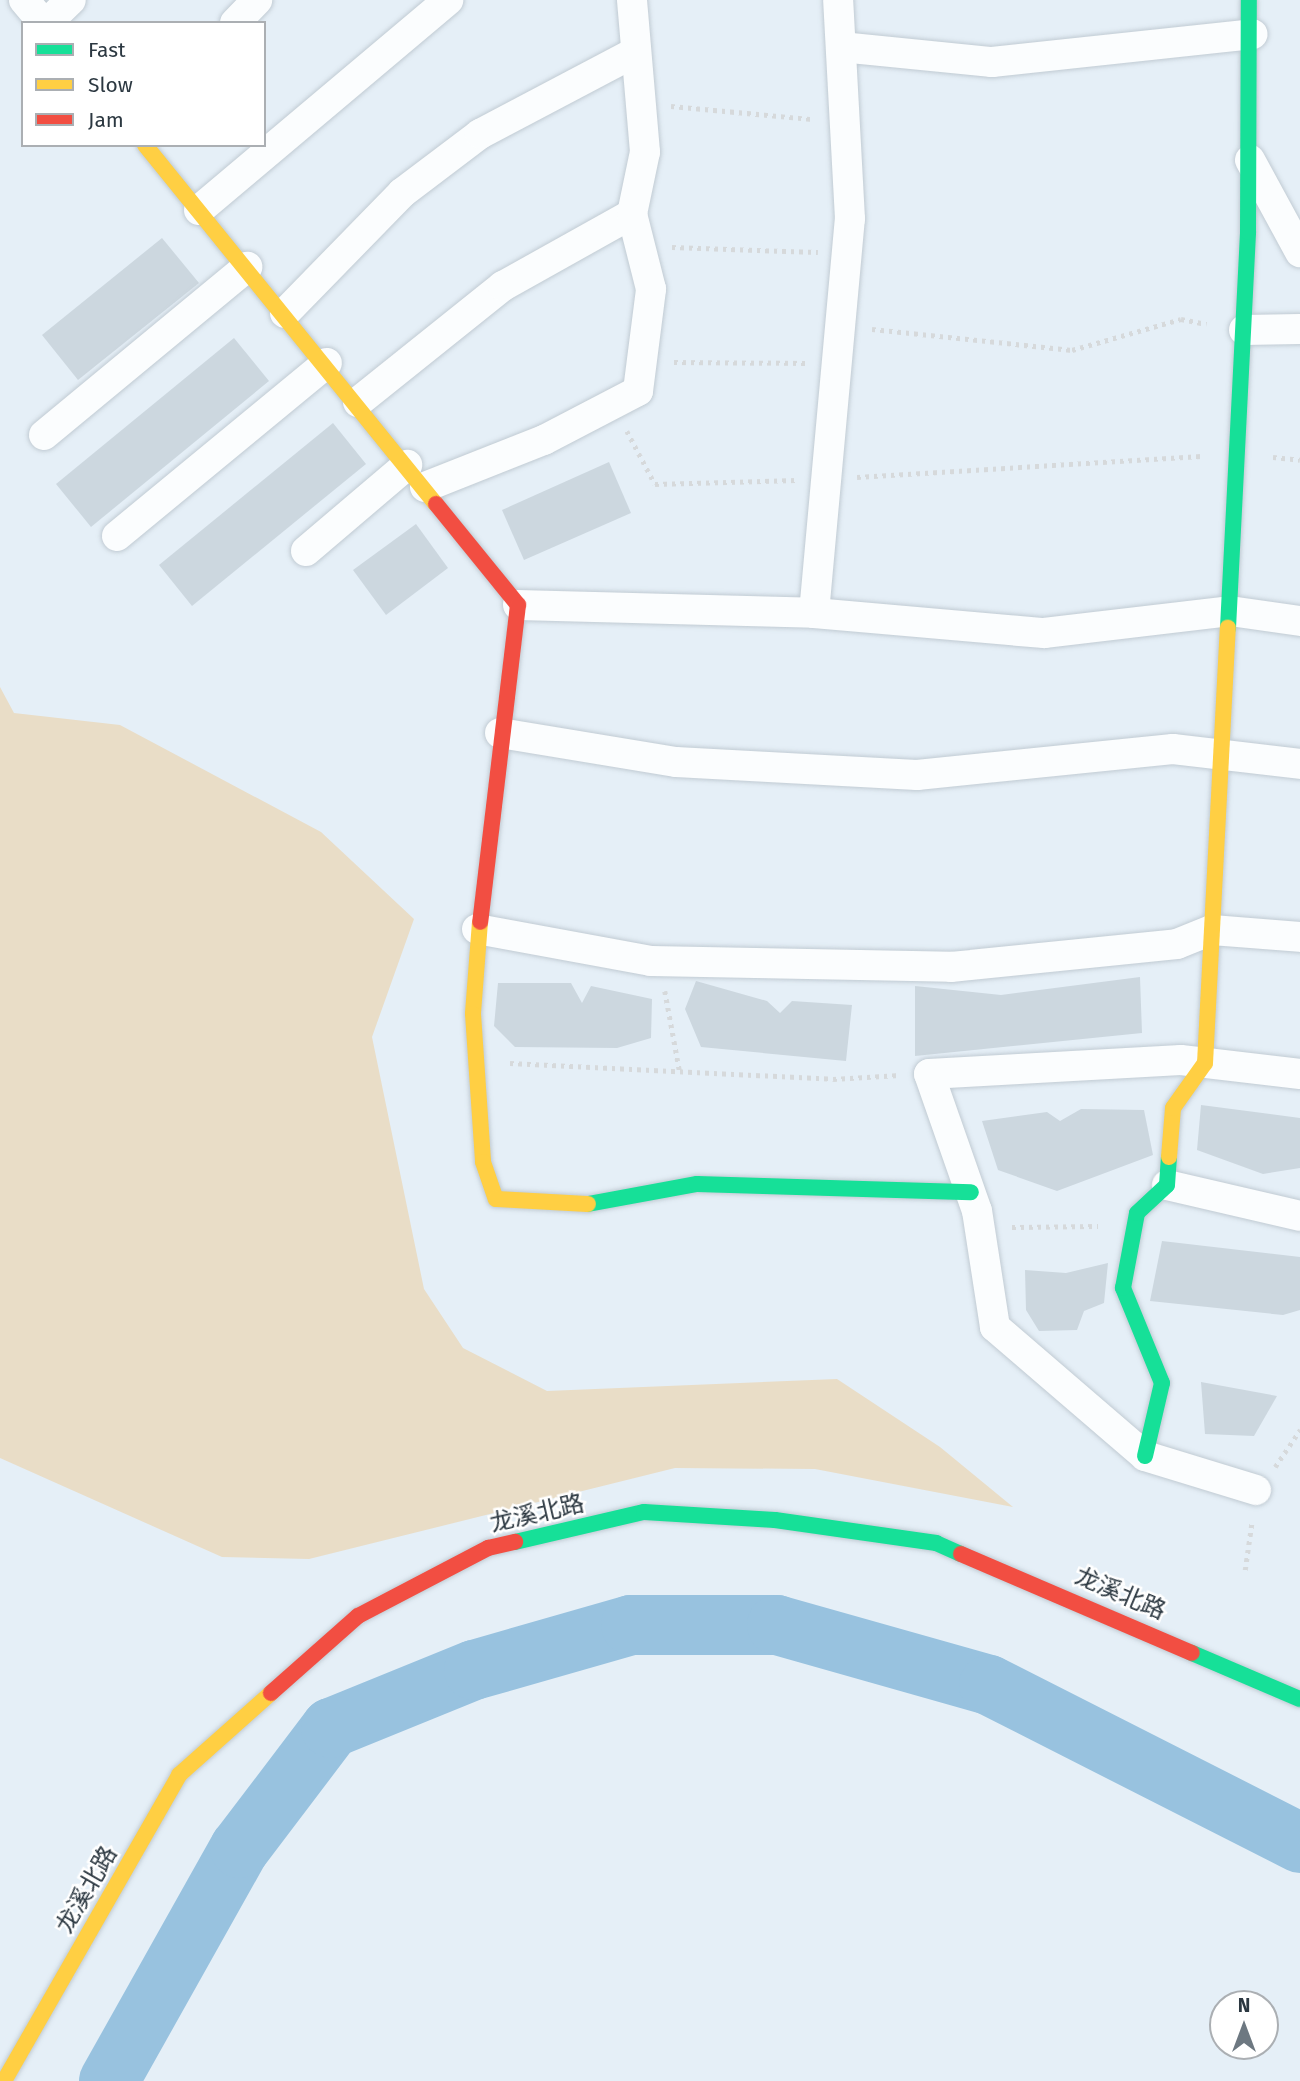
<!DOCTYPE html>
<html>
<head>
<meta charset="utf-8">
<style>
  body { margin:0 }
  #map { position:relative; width:1300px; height:2081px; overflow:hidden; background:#e5eff7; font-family:"Fira Sans","Noto Sans SC",sans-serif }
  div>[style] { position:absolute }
  .green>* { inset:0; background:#e9ddc7 }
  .river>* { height:60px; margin:-30px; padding:0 30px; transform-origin:30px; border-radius:30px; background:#98c2df }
  .building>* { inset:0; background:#ccd7df }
  .path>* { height:4.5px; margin-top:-2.25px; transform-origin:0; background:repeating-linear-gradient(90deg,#d6d9db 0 3.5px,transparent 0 8.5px) }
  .roads { filter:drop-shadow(0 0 2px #c1cbd3) drop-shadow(0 0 2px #c1cbd3) }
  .street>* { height:30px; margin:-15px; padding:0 15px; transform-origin:15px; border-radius:15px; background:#fbfdfe }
  .fast>* { height:16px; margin:-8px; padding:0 8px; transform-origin:8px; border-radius:8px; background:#16e098 }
  .slow>* { height:16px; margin:-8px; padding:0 8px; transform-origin:8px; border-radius:8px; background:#ffcf43 }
  .jam>* { height:16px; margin:-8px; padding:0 8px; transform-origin:8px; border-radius:8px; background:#f24e42 }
  span { translate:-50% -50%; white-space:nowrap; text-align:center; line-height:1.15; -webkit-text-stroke:5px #fff; paint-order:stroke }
  .street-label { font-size:24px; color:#2c3841 }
  .legend { position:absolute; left:21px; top:21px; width:245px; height:126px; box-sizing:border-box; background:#fff; border:2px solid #abafb3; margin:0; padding:9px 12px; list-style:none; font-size:21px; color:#2c3841 }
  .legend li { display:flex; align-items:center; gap:14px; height:35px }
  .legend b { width:35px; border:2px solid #abafb3 }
  .north { position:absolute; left:1209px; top:1990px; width:70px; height:70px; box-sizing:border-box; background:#fff; border:2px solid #abafb3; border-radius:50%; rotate:0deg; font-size:19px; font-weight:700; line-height:28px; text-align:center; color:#2c3841 }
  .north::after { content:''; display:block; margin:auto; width:24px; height:32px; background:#6d7881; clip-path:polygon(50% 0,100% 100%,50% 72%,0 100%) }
</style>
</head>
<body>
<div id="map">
  <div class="green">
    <i style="clip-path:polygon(0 687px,14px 713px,120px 725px,321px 832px,414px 919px,372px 1037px,424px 1289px,463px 1348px,547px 1391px,837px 1379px,940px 1447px,1013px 1507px,815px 1469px,675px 1468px,309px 1559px,222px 1557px,0 1458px)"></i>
  </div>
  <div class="river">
    <i style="left:109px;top:2081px;width:267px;rotate:-60.7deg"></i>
    <i style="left:240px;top:1848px;width:151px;rotate:-52.8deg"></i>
    <i style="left:331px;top:1728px;width:154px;rotate:-22.1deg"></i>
    <i style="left:474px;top:1670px;width:163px;rotate:-16deg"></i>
    <i style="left:631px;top:1625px;width:146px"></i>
    <i style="left:777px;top:1625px;width:220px;rotate:15.8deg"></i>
    <i style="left:989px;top:1685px;width:349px;rotate:26.9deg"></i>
  </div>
  <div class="building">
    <i style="clip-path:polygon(162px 238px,199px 283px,78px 380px,42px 335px)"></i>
    <i style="clip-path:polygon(234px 338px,269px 381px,91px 527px,56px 484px)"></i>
    <i style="clip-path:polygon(333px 423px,366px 464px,192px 606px,159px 565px)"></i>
    <i style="clip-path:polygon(609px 462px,631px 513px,524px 560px,502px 510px)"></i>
    <i style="clip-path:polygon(416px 524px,448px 568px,386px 615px,353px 570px)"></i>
    <i style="clip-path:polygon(1140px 977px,1142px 1033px,915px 1056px,915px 986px,1001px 995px)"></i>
    <i style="clip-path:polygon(696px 981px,767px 1001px,780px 1013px,792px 1001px,852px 1005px,846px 1061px,701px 1047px,685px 1009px)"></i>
    <i style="clip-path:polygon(498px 983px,571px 983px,582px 1003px,591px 986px,652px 999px,651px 1038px,617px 1048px,515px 1047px,494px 1026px)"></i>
    <i style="clip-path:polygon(1201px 1105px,1300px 1118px,1300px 1168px,1263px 1174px,1197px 1150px)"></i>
    <i style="clip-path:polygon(1081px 1109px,1144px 1110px,1153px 1155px,1057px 1191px,998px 1170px,982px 1121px,1047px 1112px,1060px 1121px)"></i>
    <i style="clip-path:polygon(1162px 1241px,1300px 1257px,1300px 1310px,1283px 1315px,1150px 1301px)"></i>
    <i style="clip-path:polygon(1108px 1263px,1104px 1303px,1084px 1311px,1077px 1330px,1039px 1331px,1026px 1310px,1025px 1270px,1066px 1273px)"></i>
    <i style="clip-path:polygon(1201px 1382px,1277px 1396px,1254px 1436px,1205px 1434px)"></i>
  </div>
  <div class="path">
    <i style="left:671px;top:106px;width:142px;rotate:5.3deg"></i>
    <i style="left:672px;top:247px;width:146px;rotate:2deg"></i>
    <i style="left:872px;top:329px;width:201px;rotate:6deg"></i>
    <i style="left:1072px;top:350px;width:113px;rotate:-15.9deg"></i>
    <i style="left:1181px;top:319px;width:26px;rotate:11deg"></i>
    <i style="left:674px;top:362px;width:131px;rotate:0.4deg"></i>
    <i style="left:627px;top:431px;width:60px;rotate:62.2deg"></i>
    <i style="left:655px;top:484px;width:141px;rotate:-1.6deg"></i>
    <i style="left:1273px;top:457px;width:27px;rotate:6deg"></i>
    <i style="left:857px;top:477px;width:345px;rotate:-3.5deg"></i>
    <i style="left:665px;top:991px;width:83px;rotate:79.6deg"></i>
    <i style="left:510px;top:1063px;width:323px;rotate:2.8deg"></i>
    <i style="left:833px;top:1079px;width:67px;rotate:-3.4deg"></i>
    <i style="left:1012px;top:1227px;width:86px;rotate:-0.7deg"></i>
    <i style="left:1275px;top:1467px;width:45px;rotate:-56deg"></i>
    <i style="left:1245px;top:1570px;width:49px;rotate:-81.9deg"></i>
  </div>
  <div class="roads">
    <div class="street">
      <i style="left:24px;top:0;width:30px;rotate:50deg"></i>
      <i style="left:47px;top:23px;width:33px;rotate:-44deg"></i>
      <i style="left:235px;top:23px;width:32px;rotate:-46deg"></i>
      <i style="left:841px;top:47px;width:152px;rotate:5.7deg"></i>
      <i style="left:992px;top:62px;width:262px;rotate:-6.1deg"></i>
      <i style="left:1250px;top:160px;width:105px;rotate:61.5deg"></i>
      <i style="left:199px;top:210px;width:326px;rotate:-40.1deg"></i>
      <i style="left:285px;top:313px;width:168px;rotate:-45.7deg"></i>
      <i style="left:402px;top:193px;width:98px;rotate:-37.1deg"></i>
      <i style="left:480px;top:134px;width:172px;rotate:-27.8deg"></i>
      <i style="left:1244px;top:330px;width:56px;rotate:-1deg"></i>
      <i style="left:358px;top:402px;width:186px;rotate:-38.7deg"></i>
      <i style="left:503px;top:286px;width:148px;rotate:-29.2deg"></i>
      <i style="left:44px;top:435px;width:264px;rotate:-39.6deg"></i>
      <i style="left:425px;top:487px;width:128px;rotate:-21.6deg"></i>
      <i style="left:544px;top:440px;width:106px;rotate:-27.5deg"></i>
      <i style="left:638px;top:391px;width:103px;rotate:-82.7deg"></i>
      <i style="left:651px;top:289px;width:77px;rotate:-104.2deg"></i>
      <i style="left:632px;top:214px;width:63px;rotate:-78.2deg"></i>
      <i style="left:645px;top:152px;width:153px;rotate:-94.9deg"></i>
      <i style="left:117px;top:536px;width:272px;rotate:-39.5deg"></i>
      <i style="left:306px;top:551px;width:133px;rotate:-40.4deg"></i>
      <i style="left:518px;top:605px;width:296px;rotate:1.5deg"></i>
      <i style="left:814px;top:613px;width:231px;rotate:5deg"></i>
      <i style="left:1044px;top:633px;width:187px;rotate:-6.7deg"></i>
      <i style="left:1230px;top:611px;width:71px;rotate:8.1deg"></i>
      <i style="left:814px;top:613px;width:396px;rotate:-84.8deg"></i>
      <i style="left:850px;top:219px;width:219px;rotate:-93.1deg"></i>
      <i style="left:500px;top:733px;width:178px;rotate:9.4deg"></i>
      <i style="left:676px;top:762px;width:241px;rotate:3.1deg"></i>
      <i style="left:917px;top:775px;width:257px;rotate:-5.8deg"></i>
      <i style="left:1173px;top:749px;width:128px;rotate:6.7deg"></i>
      <i style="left:477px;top:929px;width:177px;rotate:10.4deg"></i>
      <i style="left:651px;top:961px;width:300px;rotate:1.1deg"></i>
      <i style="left:951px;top:967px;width:227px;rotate:-5.8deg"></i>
      <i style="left:1177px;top:944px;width:38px;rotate:-22deg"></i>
      <i style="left:1212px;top:930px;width:88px;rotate:4.5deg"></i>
      <i style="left:1167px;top:1185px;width:137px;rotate:13.1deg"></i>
      <i style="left:1256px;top:1490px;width:116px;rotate:-163deg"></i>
      <i style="left:1145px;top:1456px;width:198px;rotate:-139.3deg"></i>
      <i style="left:995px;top:1327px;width:117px;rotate:-98.8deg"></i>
      <i style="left:977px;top:1211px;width:145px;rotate:-109.3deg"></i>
      <i style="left:929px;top:1074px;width:252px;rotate:-3.2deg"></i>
      <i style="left:1181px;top:1060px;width:120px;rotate:6.7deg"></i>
    </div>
    <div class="fast">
      <i style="left:1228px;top:628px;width:397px;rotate:-87.1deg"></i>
      <i style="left:1248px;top:232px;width:232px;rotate:-89.8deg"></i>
      <i style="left:588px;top:1204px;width:111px;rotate:-10.4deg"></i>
      <i style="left:697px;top:1184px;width:274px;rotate:1.7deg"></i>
      <i style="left:1145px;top:1456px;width:75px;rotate:-76.9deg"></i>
      <i style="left:1162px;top:1383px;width:103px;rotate:-112.3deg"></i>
      <i style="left:1123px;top:1288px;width:76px;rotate:-79.4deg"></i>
      <i style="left:1137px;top:1213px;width:41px;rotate:-43deg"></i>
      <i style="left:1167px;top:1185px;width:28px;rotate:-86deg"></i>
      <i style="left:515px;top:1542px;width:132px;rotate:-13.1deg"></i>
      <i style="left:644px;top:1512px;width:131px;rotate:3.5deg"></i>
      <i style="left:775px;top:1520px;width:163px;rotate:8.1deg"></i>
      <i style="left:936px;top:1543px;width:27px;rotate:24deg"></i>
      <i style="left:1192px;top:1653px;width:117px;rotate:23.1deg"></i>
    </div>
    <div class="slow">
      <i style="left:145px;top:145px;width:462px;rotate:51deg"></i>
      <i style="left:480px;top:922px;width:92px;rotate:94.4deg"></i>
      <i style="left:473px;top:1014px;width:148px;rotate:86.1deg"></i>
      <i style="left:483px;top:1162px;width:39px;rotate:71deg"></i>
      <i style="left:496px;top:1199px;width:92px;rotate:3.1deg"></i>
      <i style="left:1169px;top:1157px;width:49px;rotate:-85.3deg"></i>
      <i style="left:1173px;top:1108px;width:55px;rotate:-54.6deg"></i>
      <i style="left:1205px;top:1063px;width:436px;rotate:-87deg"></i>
      <i style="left:4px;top:2081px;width:353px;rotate:-60.2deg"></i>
      <i style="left:179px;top:1775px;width:123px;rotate:-41.7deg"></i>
    </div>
    <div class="jam">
      <i style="left:436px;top:504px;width:130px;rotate:50.9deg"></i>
      <i style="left:518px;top:605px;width:319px;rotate:96.8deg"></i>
      <i style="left:961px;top:1554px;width:251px;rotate:23.2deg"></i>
      <i style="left:271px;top:1693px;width:116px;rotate:-41.5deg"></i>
      <i style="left:358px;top:1616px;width:147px;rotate:-27.6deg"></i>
      <i style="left:488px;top:1548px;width:28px;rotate:-13deg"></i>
    </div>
  </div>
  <div class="street-label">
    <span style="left:537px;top:1514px;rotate:-13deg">龙溪北路</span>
    <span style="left:1120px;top:1594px;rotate:23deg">龙溪北路</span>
    <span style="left:87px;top:1890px;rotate:-60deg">龙溪北路</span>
  </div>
  <ul class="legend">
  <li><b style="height:9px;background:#16e098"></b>Fast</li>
  <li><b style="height:9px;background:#ffcf43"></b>Slow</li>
  <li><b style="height:9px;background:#f24e42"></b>Jam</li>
  </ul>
  <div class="north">N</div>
</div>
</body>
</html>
